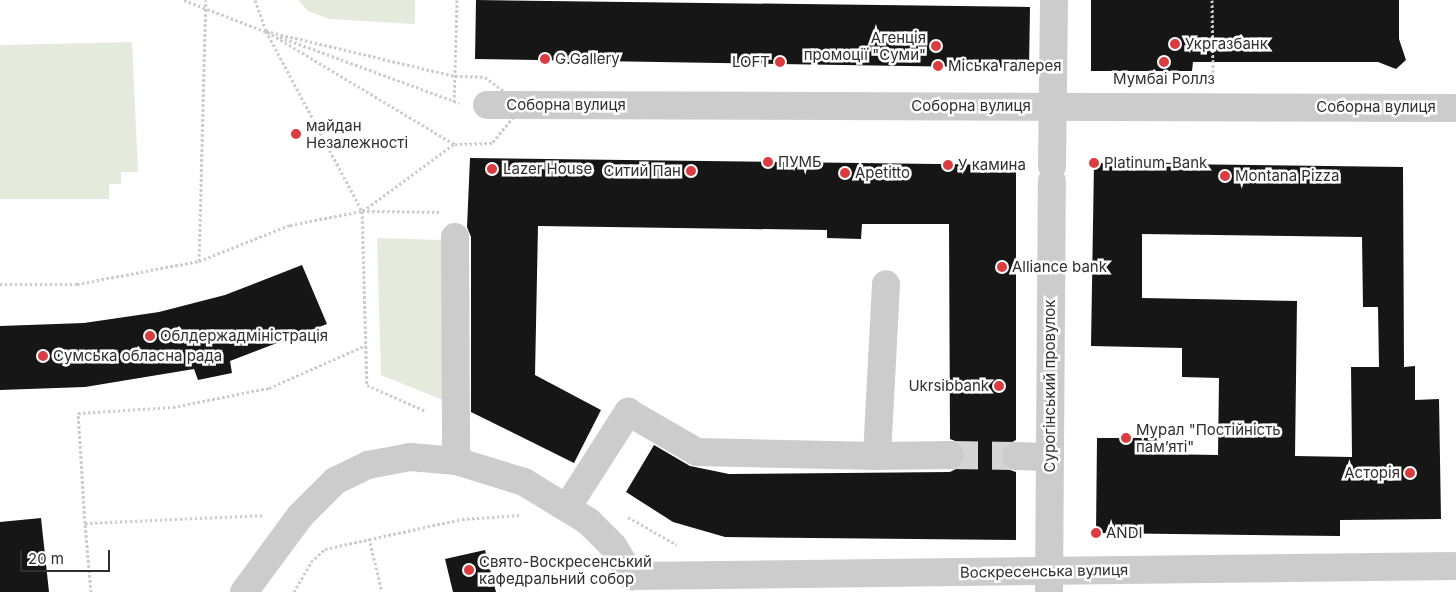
<!DOCTYPE html>
<html>
<head>
<meta charset="utf-8">
<style>
  body { margin:0 }
  #map { position:relative; width:1456px; height:592px; overflow:hidden; background:#fff; font-family:Inter,sans-serif }
  div>[style] { position:absolute }
  .green>* { inset:0; background:#e4ebdd }
  .building>* { inset:0; background:#161616 }
  .minor-tunnel>* { height:28px; margin-top:-14px; transform-origin:0; background:repeating-linear-gradient(90deg,#d5d5d5 0 28px,transparent 0 42px) }
  .path>* { height:3px; margin-top:-1.5px; transform-origin:0; background:repeating-linear-gradient(90deg,#ccc 0 2.5px,transparent 0 5px) }
  .minor>* { height:28px; margin:-14px; padding:0 14px; transform-origin:14px; border-radius:14px; background:#ccc }
  .dots>* { width:14px; height:14px; translate:-50% -50%; box-sizing:border-box; border:2px solid #fff; border-radius:50% }
  span { translate:-50% -50%; white-space:nowrap; text-align:center; line-height:1.15; -webkit-text-stroke:5px #fff; paint-order:stroke }
  .poi-label { font-size:15px; color:#2f2f2f }
  .right { translate:-100% -50%; text-align:right }
  .left { translate:0 -50%; text-align:left }
  .street-label { font-size:15px; color:#2f2f2f }
  .scale { position:absolute; left:20px; top:550px; width:90px; height:22px; box-sizing:border-box; border:2px solid #2f2f2f; border-top:0; padding-left:6px; font-size:15px; line-height:18px; white-space:nowrap; color:#2f2f2f; -webkit-text-stroke:4px #fff; paint-order:stroke }
</style>
</head>
<body>
<div id="map">
  <div class="green">
    <i style="clip-path:polygon(298px 0,415px 0,415px 24px,329px 19px,308px 11px)"></i>
    <i style="clip-path:polygon(132px 42px,138px 172px,121px 172px,121px 184px,109px 184px,109px 199px,0 199px,0 45px)"></i>
    <i style="clip-path:polygon(377px 238px,443px 240px,443px 400px,381px 375px)"></i>
  </div>
  <div class="building">
    <i style="clip-path:polygon(476px 0,1030px 7px,1029px 68px,475px 59px)"></i>
    <i style="clip-path:polygon(1091px 0,1399px 0,1399px 39px,1406px 60px,1396px 69px,1378px 62px,1193px 62px,1192px 71px,1091px 71px)"></i>
    <i style="clip-path:polygon(470px 158px,1016px 165px,1016px 440px,1003px 447px,1000px 456px,1007px 469px,1016px 472px,1016px 540px,725px 537px,673px 522px,626px 492px,654px 445px,690px 466px,729px 474px,950px 472px,958px 468px,966px 454px,958px 442px,950px 439px,949px 224px,862px 224px,861px 239px,827px 238px,827px 230px,538px 226px,535px 375px,601px 410px,574px 463px,471px 412px,471px 237px,467px 227px)"></i>
    <i style="clip-path:polygon(evenodd,1094px 163px,1403px 167px,1404px 367px,1415px 366px,1415px 400px,1439px 399px,1441px 519px,1340px 520px,1340px 536px,1096px 533px,1097px 438px,1158px 438px,1158px 454px,1218px 455px,1219px 378px,1182px 377px,1182px 348px,1091px 346px,1094px 163px,1142px 234px,1362px 237px,1363px 307px,1378px 307px,1379px 367px,1351px 367px,1352px 457px,1295px 456px,1297px 301px,1142px 298px,1142px 234px)"></i>
    <i style="clip-path:polygon(302px 265px,327px 324px,230px 361px,232px 373px,198px 380px,194px 369px,85px 387px,0 390px,0 326px,84px 323px,159px 312px,225px 295px)"></i>
    <i style="clip-path:polygon(41px 518px,49px 592px,0 592px,0 522px)"></i>
    <i style="clip-path:polygon(485px 550px,496px 592px,453px 592px,445px 559px)"></i>
  </div>
  <div class="minor-tunnel">
    <i style="left:950px;top:455px;width:66px;rotate:0.9deg"></i>
  </div>
  <div class="path">
    <i style="left:184px;top:0;width:89px;rotate:21.1deg"></i>
    <i style="left:255px;top:0;width:33px;rotate:70deg"></i>
    <i style="left:266px;top:31px;width:204px;rotate:61.9deg"></i>
    <i style="left:362px;top:211px;width:174px;rotate:88.4deg"></i>
    <i style="left:367px;top:385px;width:64px;rotate:23.8deg"></i>
    <i style="left:1212px;top:0;width:79px;rotate:89.3deg"></i>
    <i style="left:266px;top:31px;width:194px;rotate:13.4deg"></i>
    <i style="left:455px;top:76px;width:30px;rotate:2deg"></i>
    <i style="left:485px;top:77px;width:47px;rotate:36.4deg"></i>
    <i style="left:523px;top:105px;width:49px;rotate:129.2deg"></i>
    <i style="left:492px;top:143px;width:38px;rotate:178deg"></i>
    <i style="left:454px;top:144px;width:219px;rotate:-149deg"></i>
    <i style="left:280px;top:37px;width:191px;rotate:20.2deg"></i>
    <i style="left:454px;top:102px;width:102px;rotate:-88.3deg"></i>
    <i style="left:363px;top:211px;width:113px;rotate:-36.4deg"></i>
    <i style="left:199px;top:261px;width:261px;rotate:-88.5deg"></i>
    <i style="left:0;top:284px;width:77px"></i>
    <i style="left:77px;top:284px;width:124px;rotate:-10.7deg"></i>
    <i style="left:199px;top:261px;width:98px;rotate:-21.6deg"></i>
    <i style="left:290px;top:225px;width:73px;rotate:-11deg"></i>
    <i style="left:362px;top:211px;width:77px;rotate:0.7deg"></i>
    <i style="left:628px;top:517px;width:56px;rotate:29.7deg"></i>
    <i style="left:85px;top:523px;width:110px;rotate:-93.6deg"></i>
    <i style="left:78px;top:413px;width:95px;rotate:-3.6deg"></i>
    <i style="left:173px;top:407px;width:98px;rotate:-11.2deg"></i>
    <i style="left:269px;top:388px;width:106px;rotate:-23.9deg"></i>
    <i style="left:369px;top:538px;width:56px;rotate:76.5deg"></i>
    <i style="left:91px;top:592px;width:69px;rotate:-95deg"></i>
    <i style="left:85px;top:523px;width:180px;rotate:-2.5deg"></i>
    <i style="left:294px;top:592px;width:34px;rotate:-60deg"></i>
    <i style="left:311px;top:562px;width:19px;rotate:-43deg"></i>
    <i style="left:325px;top:549px;width:140px;rotate:-12.4deg"></i>
    <i style="left:462px;top:519px;width:58px;rotate:-3.9deg"></i>
  </div>
  <div class="minor">
    <i style="left:487px;top:105px;width:969px;rotate:0.18deg"></i>
    <i style="left:1052px;top:166px;width:166px;rotate:-89.3deg"></i>
    <i style="left:455px;top:237px;width:224px;rotate:89.7deg"></i>
    <i style="left:877px;top:456px;width:73px;rotate:-0.8deg"></i>
    <i style="left:1016px;top:456px;width:34px;rotate:2deg"></i>
    <i style="left:568px;top:506px;width:112px;rotate:-57.4deg"></i>
    <i style="left:628px;top:412px;width:80px;rotate:30.1deg"></i>
    <i style="left:697px;top:452px;width:180px;rotate:1.3deg"></i>
    <i style="left:877px;top:456px;width:172px;rotate:-87deg"></i>
    <i style="left:632px;top:576px;width:824px;rotate:-0.7deg"></i>
    <i style="left:244px;top:592px;width:94px;rotate:-53.6deg"></i>
    <i style="left:300px;top:516px;width:49px;rotate:-45deg"></i>
    <i style="left:335px;top:481px;width:37px;rotate:-26deg"></i>
    <i style="left:368px;top:465px;width:43px;rotate:-10.8deg"></i>
    <i style="left:410px;top:457px;width:46px;rotate:5deg"></i>
    <i style="left:456px;top:461px;width:71px;rotate:17.2deg"></i>
    <i style="left:524px;top:482px;width:75px;rotate:31.4deg"></i>
    <i style="left:588px;top:521px;width:35px;rotate:45deg"></i>
    <i style="left:613px;top:546px;width:36px;rotate:58deg"></i>
    <i style="left:1049px;top:592px;width:411px;rotate:-89.6deg"></i>
  </div>
  <div class="dots">
    <i style="left:1175px;top:44px;background:#da3c40"></i>
    <i style="left:936px;top:46px;background:#da3c40"></i>
    <i style="left:545px;top:59px;background:#da3c40"></i>
    <i style="left:780px;top:62px;background:#da3c40"></i>
    <i style="left:1164px;top:62px;background:#da3c40"></i>
    <i style="left:938px;top:66px;background:#da3c40"></i>
    <i style="left:296px;top:134px;background:#da3c40"></i>
    <i style="left:768px;top:162px;background:#da3c40"></i>
    <i style="left:1094px;top:163px;background:#da3c40"></i>
    <i style="left:948px;top:165px;background:#da3c40"></i>
    <i style="left:492px;top:169px;background:#da3c40"></i>
    <i style="left:691px;top:171px;background:#da3c40"></i>
    <i style="left:845px;top:173px;background:#da3c40"></i>
    <i style="left:1225px;top:176px;background:#da3c40"></i>
    <i style="left:1002px;top:267px;background:#da3c40"></i>
    <i style="left:150px;top:336px;background:#da3c40"></i>
    <i style="left:43px;top:356px;background:#da3c40"></i>
    <i style="left:999px;top:386px;background:#da3c40"></i>
    <i style="left:1126px;top:438px;background:#da3c40"></i>
    <i style="left:1410px;top:473px;background:#da3c40"></i>
    <i style="left:1096px;top:533px;background:#da3c40"></i>
    <i style="left:469px;top:570px;background:#da3c40"></i>
  </div>
  <div class="poi-label">
    <span class="right" style="left:926px;top:46px">Агенція<br>промоції "Суми"</span>
    <span class="left" style="left:1185px;top:44px">Укргазбанк</span>
    <span class="left" style="left:555px;top:59px">G.Gallery</span>
    <span class="right" style="left:770px;top:62px">LOFT</span>
    <span class="left" style="left:948px;top:66px">Міська галерея</span>
    <span style="left:1164px;top:79px">Мумбаі Роллз</span>
    <span class="left" style="left:306px;top:134px">майдан<br>Незалежності</span>
    <span class="left" style="left:778px;top:162px">ПУМБ</span>
    <span class="left" style="left:1104px;top:163px">Platinum-Bank</span>
    <span class="left" style="left:958px;top:165px">У камина</span>
    <span class="left" style="left:503px;top:169px">Lazer House</span>
    <span class="right" style="left:681px;top:171px">Ситий Пан</span>
    <span class="left" style="left:855px;top:173px">Apetitto</span>
    <span class="left" style="left:1235px;top:176px">Montana Pizza</span>
    <span class="left" style="left:1012px;top:267px">Alliance bank</span>
    <span class="left" style="left:160px;top:336px">Облдержадміністрація</span>
    <span class="left" style="left:53px;top:356px">Сумська обласна рада</span>
    <span class="right" style="left:989px;top:386px">Ukrsibbank</span>
    <span class="left" style="left:1136px;top:438px">Мурал "Постійність<br>пам’яті"</span>
    <span class="right" style="left:1400px;top:473px">Асторія</span>
    <span class="left" style="left:1106px;top:533px">ANDI</span>
    <span class="left" style="left:479px;top:570px">Свято-Воскресенський<br>кафедральний собор</span>
  </div>
  <div class="street-label">
    <span style="left:566px;top:105px">Соборна вулиця</span>
    <span style="left:971px;top:106px">Соборна вулиця</span>
    <span style="left:1376px;top:107px">Соборна вулиця</span>
    <span style="left:1050px;top:386px;rotate:-90deg">Сурогінський провулок</span>
    <span style="left:1044px;top:571px;rotate:-1deg">Воскресенська вулиця</span>
  </div>
  <div class="scale">20 m</div>
</div>
</body>
</html>
